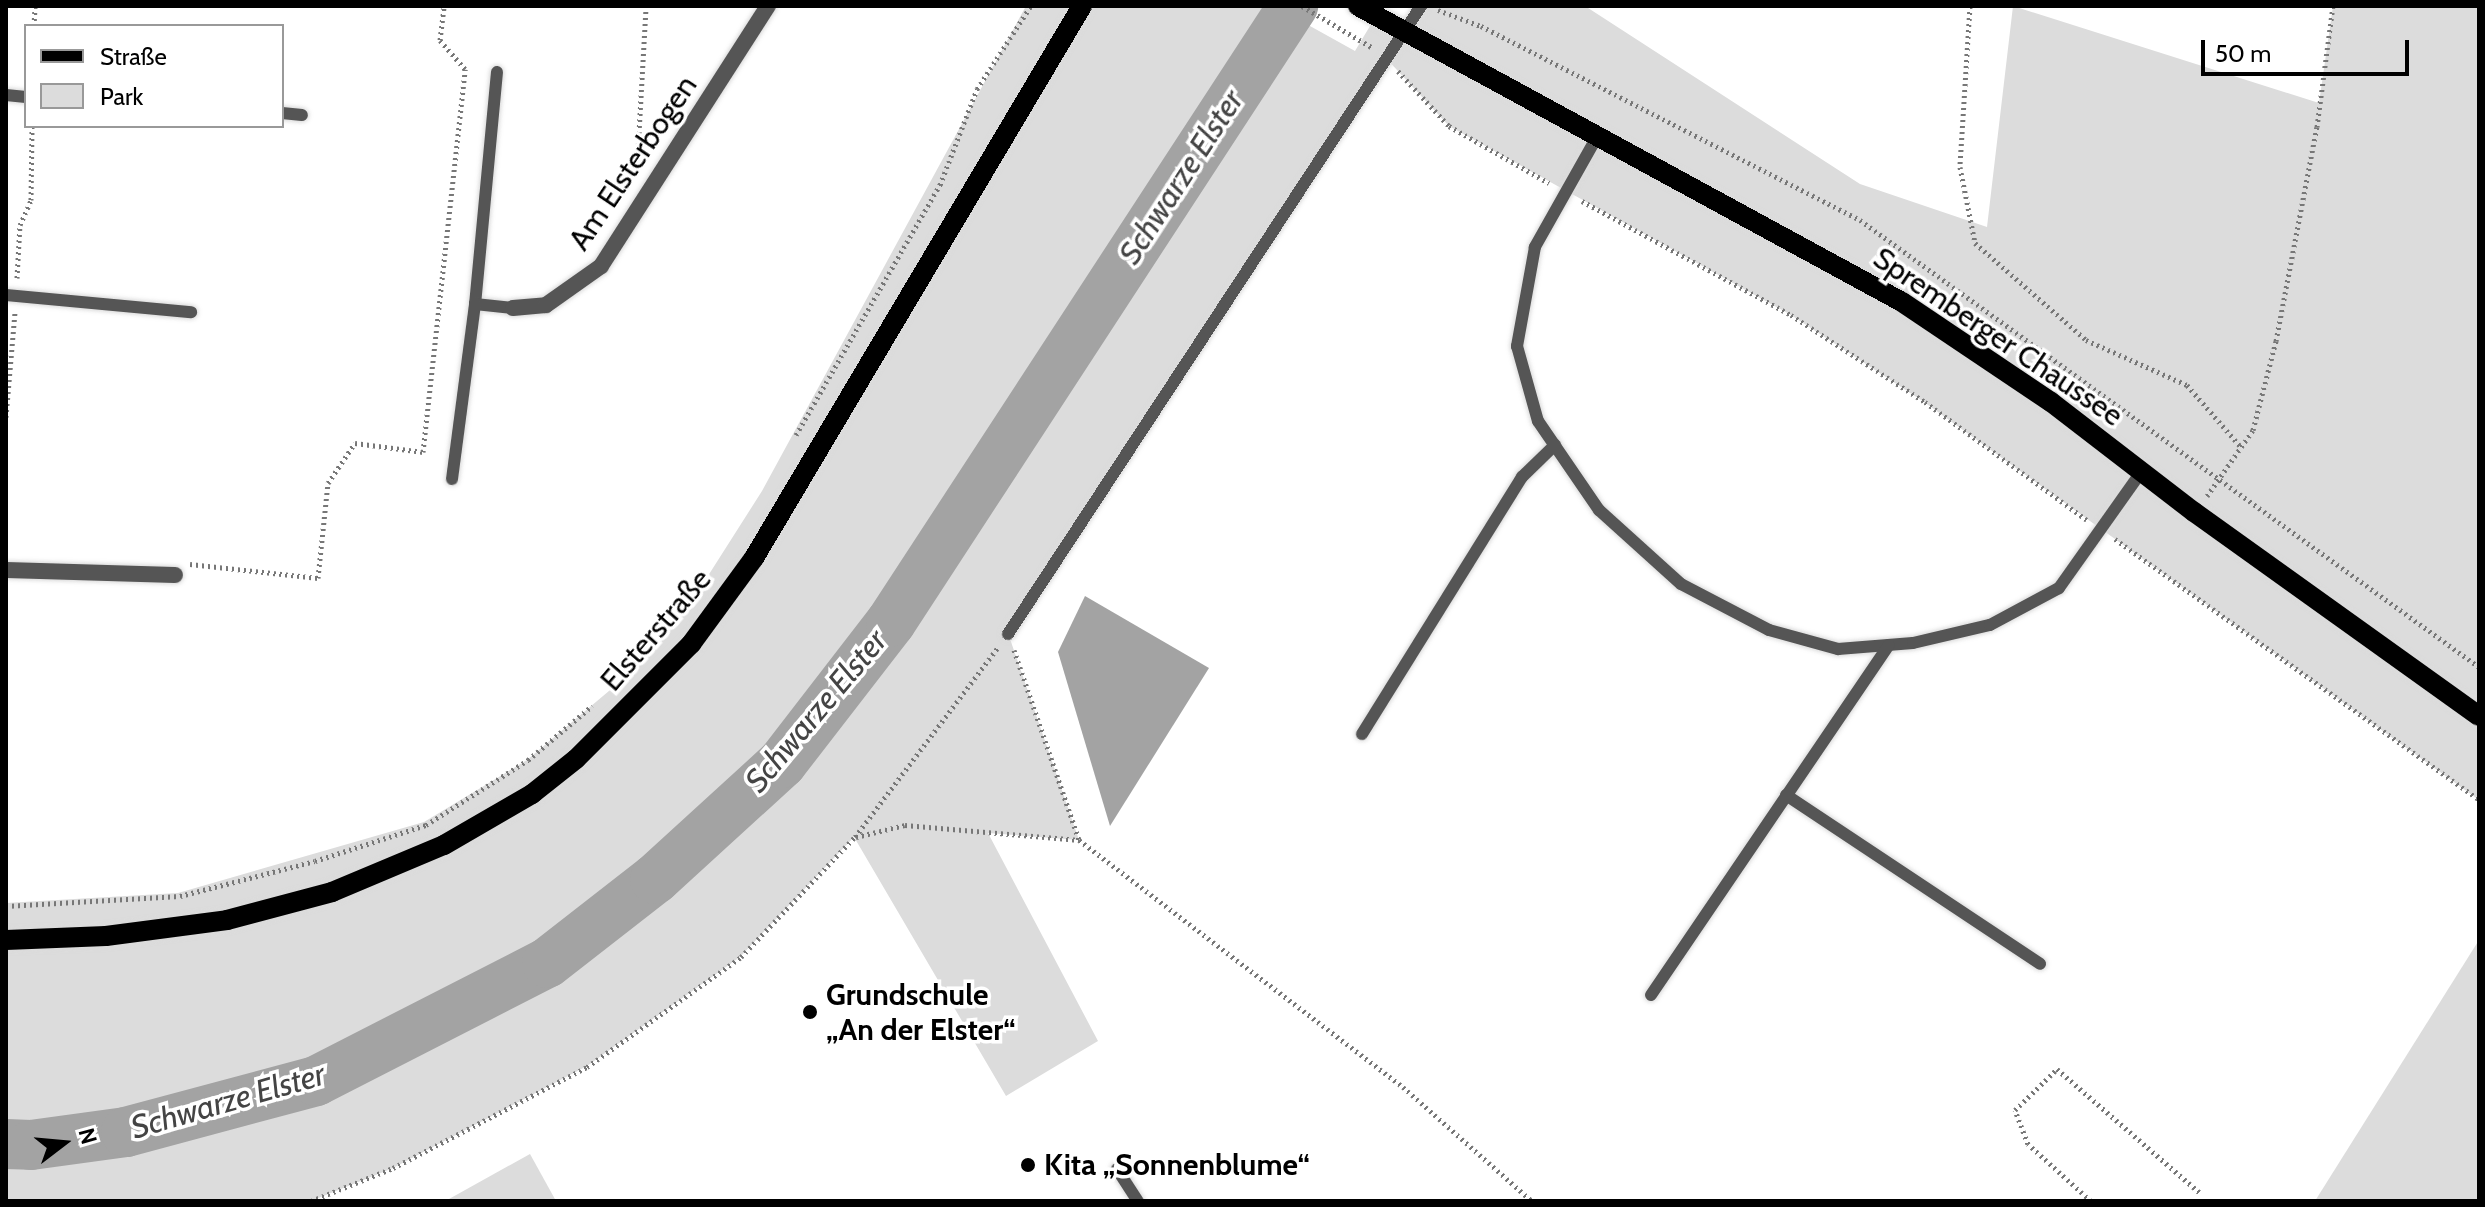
<!DOCTYPE html>
<html>
<head>
<meta charset="utf-8">
<style>
  body { margin:0 }
  #map { position:relative; width:2485px; height:1207px; overflow:hidden; background:#fff; font-family:Cabin,sans-serif }
  div>[style] { position:absolute }
  .green>* { inset:0; background:#dcdcdc }
  .water>* { inset:0; background:#a3a3a3 }
  .river>* { height:50px; margin:-25px; padding:0 25px; transform-origin:25px; border-radius:25px; background:#a3a3a3 }
  .path>* { height:5px; margin-top:-2.5px; transform-origin:0; background:repeating-linear-gradient(90deg,#777 0 2px,transparent 0 6px) }
  .roads { filter:drop-shadow(0 0 2px #dbdbdb) drop-shadow(0 0 2px #dbdbdb) }
  .lane>* { height:12px; margin:-6px; padding:0 6px; transform-origin:6px; border-radius:6px; background:#555 }
  .street>* { height:16px; margin:-8px; padding:0 8px; transform-origin:8px; border-radius:8px; background:#555 }
  .primary>* { height:20px; margin:-10px; padding:0 10px; transform-origin:10px; border-radius:10px; background:#000 }
  .dots>* { width:22px; height:22px; translate:-50% -50%; box-sizing:border-box; border:4px solid #fff; border-radius:50% }
  span { translate:-50% -50%; white-space:nowrap; text-align:center; line-height:1.15; -webkit-text-stroke:7px #fff; paint-order:stroke }
  .street-label { font-size:30px; color:#000 }
  .poi-label { font-size:30px; color:#000; font-weight:700 }
  .left { translate:0 -50%; text-align:left }
  .water-label { font-size:32px; color:#444; font-style:italic }
  .frame { position:absolute; inset:0; border:8px solid #000; pointer-events:none }
  .legend { position:absolute; left:24px; top:24px; width:260px; height:104px; box-sizing:border-box; background:#fff; border:2px solid #999; margin:0; padding:10px 14px; list-style:none; font-size:24px; color:#000 }
  .legend li { display:flex; align-items:center; gap:16px; height:40px }
  .legend b { width:40px; border:2px solid #999 }
  .north { position:absolute; left:24px; top:1103px; width:80px; height:80px; -webkit-text-stroke:6px #fff; paint-order:stroke; rotate:74deg; font-size:22px; font-weight:700; line-height:32px; text-align:center; color:#000 }
  .north::after { content:''; display:block; margin:auto; width:28px; height:36px; background:#000; clip-path:polygon(50% 0,100% 100%,50% 72%,0 100%) }
  .scale { position:absolute; left:2201px; top:40px; width:208px; height:36px; box-sizing:border-box; border:4px solid #000; border-top:0; padding-left:10px; font-size:24px; line-height:28px; white-space:nowrap; color:#000; -webkit-text-stroke:6px #fff; paint-order:stroke }
</style>
</head>
<body>
<div id="map">
  <div class="green">
    <i style="clip-path:polygon(1026px 6px,1078px 6px,720px 603px,575px 758px,443px 844px,227px 919px,6px 939px,6px 903px,178px 893px,424px 822px,527px 760px,622px 680px,692px 601px,762px 491px)"></i>
    <i style="clip-path:polygon(1084px 6px,1274px 6px,1355px 51px,1376px 16px,1898px 306px,2049px 407px,2479px 721px,2479px 800px,1924px 402px,1791px 315px,1449px 126px,1384px 56px,1008px 633px,1079px 840px,988px 833px,1098px 1041px,1006px 1096px,854px 837px,740px 957px,587px 1066px,393px 1168px,311px 1201px,6px 1201px,6px 940px,277px 909px,493px 820px,693px 646px)"></i>
    <i style="clip-path:polygon(1424px 6px,1585px 6px,1860px 184px,1987px 227px,2013px 6px,2319px 103px,2333px 6px,2479px 6px,2479px 712px,2054px 399px,1407px 28px)"></i>
    <i style="clip-path:polygon(2479px 940px,2479px 1201px,2315px 1201px)"></i>
    <i style="clip-path:polygon(530px 1154px,556px 1201px,450px 1201px,449px 1199px)"></i>
  </div>
  <div class="water">
    <i style="clip-path:polygon(1085px 596px,1209px 668px,1110px 826px,1058px 652px)"></i>
  </div>
  <div class="river">
    <i style="left:6px;top:1144px;width:25px;rotate:2deg"></i>
    <i style="left:31px;top:1145px;width:96px;rotate:-7.8deg"></i>
    <i style="left:126px;top:1132px;width:197px;rotate:-15deg"></i>
    <i style="left:316px;top:1081px;width:259px;rotate:-27.1deg"></i>
    <i style="left:547px;top:963px;width:137px;rotate:-37.9deg"></i>
    <i style="left:655px;top:879px;width:172px;rotate:-42.4deg"></i>
    <i style="left:782px;top:763px;width:178px;rotate:-52.3deg"></i>
    <i style="left:891px;top:622px;width:736px;rotate:-56.87deg"></i>
  </div>
  <div class="path">
    <i style="left:1302px;top:6px;width:82px;rotate:30.6deg"></i>
    <i style="left:1970px;top:6px;width:161px;rotate:93.6deg"></i>
    <i style="left:1960px;top:167px;width:77px;rotate:78.8deg"></i>
    <i style="left:1975px;top:243px;width:147px;rotate:41.1deg"></i>
    <i style="left:2086px;top:340px;width:111px;rotate:24deg"></i>
    <i style="left:2187px;top:385px;width:82px;rotate:48.9deg"></i>
    <i style="left:1438px;top:10px;width:46px;rotate:20.4deg"></i>
    <i style="left:1481px;top:26px;width:426px;rotate:27.1deg"></i>
    <i style="left:1860px;top:220px;width:764px;rotate:35.83deg"></i>
    <i style="left:34px;top:26px;width:20px;rotate:-87deg"></i>
    <i style="left:1398px;top:71px;width:75px;rotate:47.2deg"></i>
    <i style="left:1449px;top:126px;width:115px;rotate:29.7deg"></i>
    <i style="left:637px;top:169px;width:163px;rotate:-86.8deg"></i>
    <i style="left:1582px;top:201px;width:238px;rotate:28.6deg"></i>
    <i style="left:1791px;top:315px;width:160px;rotate:33deg"></i>
    <i style="left:1925px;top:402px;width:200px;rotate:36.1deg"></i>
    <i style="left:17px;top:278px;width:53px;rotate:-86.8deg"></i>
    <i style="left:20px;top:225px;width:27px;rotate:-66deg"></i>
    <i style="left:31px;top:200px;width:74px;rotate:-89.2deg"></i>
    <i style="left:6px;top:417px;width:105px;rotate:-85.1deg"></i>
    <i style="left:796px;top:435px;width:289px;rotate:-60.1deg"></i>
    <i style="left:940px;top:185px;width:103px;rotate:-68.9deg"></i>
    <i style="left:977px;top:89px;width:99px;rotate:-57deg"></i>
    <i style="left:2207px;top:496px;width:80px;rotate:-55.1deg"></i>
    <i style="left:2253px;top:430px;width:92px;rotate:-75.5deg"></i>
    <i style="left:2276px;top:341px;width:218px;rotate:-79.2deg"></i>
    <i style="left:2317px;top:127px;width:122px;rotate:-82.5deg"></i>
    <i style="left:2115px;top:539px;width:448px;rotate:35.6deg"></i>
    <i style="left:190px;top:564px;width:129px;rotate:6.2deg"></i>
    <i style="left:318px;top:578px;width:96px;rotate:-84deg"></i>
    <i style="left:328px;top:483px;width:48px;rotate:-56deg"></i>
    <i style="left:355px;top:443px;width:69px;rotate:7.5deg"></i>
    <i style="left:423px;top:452px;width:385px;rotate:-83.7deg"></i>
    <i style="left:465px;top:69px;width:38px;rotate:-131deg"></i>
    <i style="left:440px;top:40px;width:34px;rotate:-83deg"></i>
    <i style="left:658px;top:640px;width:35px;rotate:-49deg"></i>
    <i style="left:1014px;top:650px;width:201px;rotate:71.1deg"></i>
    <i style="left:1079px;top:840px;width:407px;rotate:37.3deg"></i>
    <i style="left:1403px;top:1087px;width:172px;rotate:41.5deg"></i>
    <i style="left:856px;top:837px;width:50px;rotate:-13.8deg"></i>
    <i style="left:905px;top:825px;width:175px;rotate:4.9deg"></i>
    <i style="left:6px;top:906px;width:174px;rotate:-3.3deg"></i>
    <i style="left:180px;top:896px;width:139px;rotate:-14.5deg"></i>
    <i style="left:315px;top:861px;width:117px;rotate:-18deg"></i>
    <i style="left:426px;top:825px;width:121px;rotate:-32.5deg"></i>
    <i style="left:528px;top:760px;width:84px;rotate:-40.2deg"></i>
    <i style="left:311px;top:1201px;width:88px;rotate:-21.9deg"></i>
    <i style="left:393px;top:1168px;width:219px;rotate:-27.5deg"></i>
    <i style="left:587px;top:1067px;width:189px;rotate:-35.5deg"></i>
    <i style="left:741px;top:957px;width:166px;rotate:-46.5deg"></i>
    <i style="left:855px;top:837px;width:238px;rotate:-53deg"></i>
    <i style="left:2091px;top:1201px;width:85px;rotate:-137.9deg"></i>
    <i style="left:2028px;top:1144px;width:36px;rotate:-111deg"></i>
    <i style="left:2015px;top:1110px;width:59px;rotate:-44.3deg"></i>
    <i style="left:2057px;top:1069px;width:189px;rotate:40.9deg"></i>
  </div>
  <div class="roads">
    <div class="lane">
      <i style="left:497px;top:72px;width:233px;rotate:95.4deg"></i>
      <i style="left:475px;top:304px;width:38px;rotate:6deg"></i>
      <i style="left:6px;top:95px;width:20px;rotate:6deg"></i>
      <i style="left:282px;top:113px;width:20px;rotate:6deg"></i>
      <i style="left:1598px;top:135px;width:129px;rotate:119.4deg"></i>
      <i style="left:1535px;top:247px;width:101px;rotate:100.3deg"></i>
      <i style="left:1517px;top:346px;width:78px;rotate:74.4deg"></i>
      <i style="left:1538px;top:421px;width:108px;rotate:55.6deg"></i>
      <i style="left:1599px;top:510px;width:110px;rotate:42.1deg"></i>
      <i style="left:1681px;top:584px;width:99px;rotate:27.6deg"></i>
      <i style="left:1769px;top:630px;width:72px;rotate:15.4deg"></i>
      <i style="left:1838px;top:649px;width:75px;rotate:-4.6deg"></i>
      <i style="left:1913px;top:643px;width:79px;rotate:-13.2deg"></i>
      <i style="left:1990px;top:625px;width:78px;rotate:-28.2deg"></i>
      <i style="left:2059px;top:588px;width:142px;rotate:-54.7deg"></i>
      <i style="left:6px;top:295px;width:186px;rotate:5.3deg"></i>
      <i style="left:452px;top:479px;width:177px;rotate:-82.5deg"></i>
      <i style="left:1008px;top:634px;width:752px;rotate:-56.67deg"></i>
      <i style="left:1362px;top:734px;width:303px;rotate:-58.1deg"></i>
      <i style="left:1522px;top:477px;width:46px;rotate:-44.1deg"></i>
      <i style="left:1786px;top:795px;width:305px;rotate:33.6deg"></i>
      <i style="left:1651px;top:995px;width:423px;rotate:-55.8deg"></i>
      <i style="left:1117px;top:1169px;width:38px;rotate:57deg"></i>
    </div>
    <div class="street">
      <i style="left:513px;top:308px;width:33px;rotate:-5deg"></i>
      <i style="left:546px;top:305px;width:67px;rotate:-35.3deg"></i>
      <i style="left:601px;top:266px;width:309px;rotate:-57.3deg"></i>
      <i style="left:6px;top:570px;width:169px;rotate:1.7deg"></i>
    </div>
    <div class="primary">
      <i style="left:1358px;top:6px;width:619px;rotate:28.55deg"></i>
      <i style="left:1902px;top:302px;width:179px;rotate:33.9deg"></i>
      <i style="left:2051px;top:402px;width:180px;rotate:37.6deg"></i>
      <i style="left:2194px;top:512px;width:350px;rotate:35.6deg"></i>
      <i style="left:6px;top:940px;width:100px;rotate:-2.3deg"></i>
      <i style="left:106px;top:936px;width:122px;rotate:-7.5deg"></i>
      <i style="left:227px;top:920px;width:109px;rotate:-14.9deg"></i>
      <i style="left:332px;top:892px;width:121px;rotate:-22.8deg"></i>
      <i style="left:444px;top:845px;width:102px;rotate:-30.1deg"></i>
      <i style="left:532px;top:794px;width:56px;rotate:-38.5deg"></i>
      <i style="left:576px;top:759px;width:163px;rotate:-45deg"></i>
      <i style="left:691px;top:644px;width:107px;rotate:-53.8deg"></i>
      <i style="left:754px;top:558px;width:642px;rotate:-59.28deg"></i>
    </div>
  </div>
  <div class="dots">
    <i style="left:810px;top:1012px;background:#000"></i>
    <i style="left:1028px;top:1165px;background:#000"></i>
  </div>
  <div class="street-label">
    <span style="left:633px;top:163px;rotate:-56deg">Am Elsterbogen</span>
    <span style="left:1998px;top:337px;rotate:34deg">Spremberger Chaussee</span>
    <span style="left:656px;top:630px;rotate:-49deg">Elsterstraße</span>
  </div>
  <div class="poi-label">
    <span class="left" style="left:826px;top:1012px">Grundschule<br>„An der Elster“</span>
    <span class="left" style="left:1044px;top:1165px">Kita „Sonnenblume“</span>
  </div>
  <div class="water-label">
    <span style="left:1181px;top:177px;rotate:-57deg">Schwarze Elster</span>
    <span style="left:816px;top:711px;rotate:-50deg">Schwarze Elster</span>
    <span style="left:228px;top:1101px;rotate:-16deg">Schwarze Elster</span>
  </div>
  <div class="frame"></div>
  <ul class="legend">
  <li><b style="height:10px;background:#000"></b>Straße</li>
  <li><b style="height:22px;background:#dcdcdc"></b>Park</li>
  </ul>
  <div class="north">N</div>
  <div class="scale">50 m</div>
</div>
</body>
</html>
